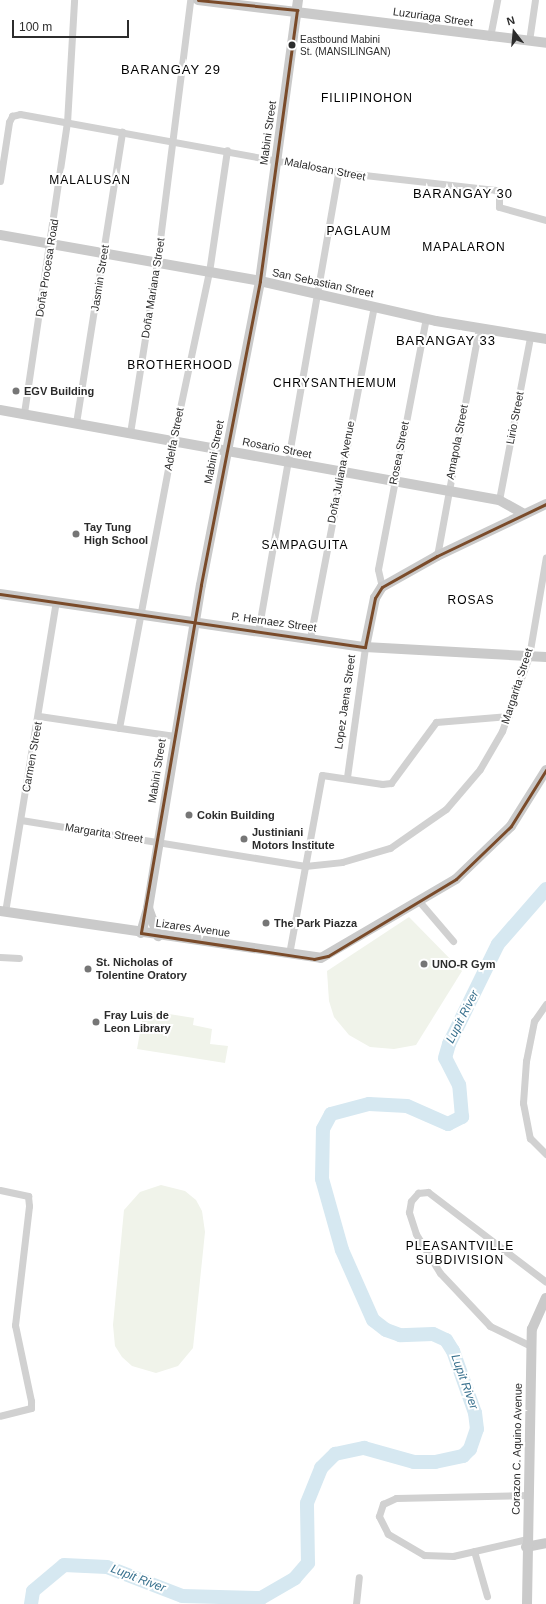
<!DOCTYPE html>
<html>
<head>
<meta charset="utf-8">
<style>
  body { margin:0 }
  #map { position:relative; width:546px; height:1604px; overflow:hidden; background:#fff; font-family:Arial,sans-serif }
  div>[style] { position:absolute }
  .green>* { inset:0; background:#f0f3ea }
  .river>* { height:14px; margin:-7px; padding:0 7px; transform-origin:7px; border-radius:7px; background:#d6e8f1 }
  .street>* { height:7px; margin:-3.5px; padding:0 3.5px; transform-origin:3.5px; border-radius:3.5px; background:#d1d1d1 }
  .secondary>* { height:10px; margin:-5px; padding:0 5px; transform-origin:5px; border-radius:5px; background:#cacaca }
  .bus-1>* { height:3px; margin:-1.5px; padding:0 1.5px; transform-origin:1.5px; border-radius:1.5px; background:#7a4b2a }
  .dots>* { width:11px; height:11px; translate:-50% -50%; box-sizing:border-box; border:2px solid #fff; border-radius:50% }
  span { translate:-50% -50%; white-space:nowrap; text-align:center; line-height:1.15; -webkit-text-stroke:4px #fff; paint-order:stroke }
  .bus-label { font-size:10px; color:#2c2c2c }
  .left { translate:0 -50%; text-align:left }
  .street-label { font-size:11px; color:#2c2c2c }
  .poi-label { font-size:11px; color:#2c2c2c; font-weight:700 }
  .neighbourhood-label { font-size:12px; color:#000; letter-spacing:1px }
  .water-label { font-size:12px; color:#3a728f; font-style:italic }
  .quarter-label { font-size:13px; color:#000; letter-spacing:1px }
  .north { position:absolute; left:494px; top:12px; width:40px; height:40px; -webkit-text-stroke:3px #fff; paint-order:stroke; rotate:344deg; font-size:11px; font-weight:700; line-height:16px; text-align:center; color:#2c2c2c }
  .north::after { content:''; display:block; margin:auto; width:14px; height:18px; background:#2c2c2c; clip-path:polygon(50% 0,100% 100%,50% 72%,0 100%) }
  .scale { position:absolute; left:12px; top:20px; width:117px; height:18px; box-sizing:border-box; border:2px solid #2c2c2c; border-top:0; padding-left:5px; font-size:12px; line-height:14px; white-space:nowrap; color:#2c2c2c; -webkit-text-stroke:3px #fff; paint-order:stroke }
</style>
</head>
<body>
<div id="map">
  <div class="green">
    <i style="clip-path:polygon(409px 917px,462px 971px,416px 1045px,394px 1049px,370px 1047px,349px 1035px,334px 1017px,329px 1001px,327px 971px)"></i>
    <i style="clip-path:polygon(144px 1010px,194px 1018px,193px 1025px,212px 1029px,210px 1044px,228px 1046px,225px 1063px,137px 1049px)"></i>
    <i style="clip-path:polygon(161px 1185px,185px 1191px,196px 1200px,202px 1211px,205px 1232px,193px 1348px,178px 1366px,156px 1373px,132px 1366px,122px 1357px,115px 1346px,113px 1325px,124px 1210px,140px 1192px)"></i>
  </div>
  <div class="river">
    <i style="left:31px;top:1604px;width:13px;rotate:-81deg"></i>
    <i style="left:33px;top:1591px;width:40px;rotate:-40deg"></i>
    <i style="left:64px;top:1565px;width:43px;rotate:2.7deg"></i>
    <i style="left:107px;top:1567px;width:80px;rotate:21.1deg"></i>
    <i style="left:182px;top:1596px;width:79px;rotate:1.5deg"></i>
    <i style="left:261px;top:1598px;width:39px;rotate:-30deg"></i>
    <i style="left:295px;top:1578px;width:20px;rotate:-49deg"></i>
    <i style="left:308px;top:1563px;width:60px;rotate:-91deg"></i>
    <i style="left:307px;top:1503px;width:38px;rotate:-68deg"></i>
    <i style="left:321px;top:1468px;width:20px;rotate:-45deg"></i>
    <i style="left:335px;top:1454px;width:30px;rotate:-12deg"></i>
    <i style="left:364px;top:1448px;width:52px;rotate:15.6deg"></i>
    <i style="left:414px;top:1462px;width:21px"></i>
    <i style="left:435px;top:1462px;width:29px;rotate:-12deg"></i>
    <i style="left:463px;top:1456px;width:10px;rotate:-45deg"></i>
    <i style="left:470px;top:1449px;width:21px;rotate:-71deg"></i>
    <i style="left:477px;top:1429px;width:16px;rotate:-97deg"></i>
    <i style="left:475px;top:1413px;width:66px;rotate:-109.5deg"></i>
    <i style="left:453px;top:1351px;width:13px;rotate:-122deg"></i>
    <i style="left:446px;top:1340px;width:14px;rotate:-155deg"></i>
    <i style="left:433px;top:1334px;width:33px;rotate:178deg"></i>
    <i style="left:400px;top:1335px;width:15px;rotate:-160deg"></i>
    <i style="left:386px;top:1330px;width:16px;rotate:-142deg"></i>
    <i style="left:373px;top:1320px;width:77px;rotate:-113.9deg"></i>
    <i style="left:342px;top:1250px;width:74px;rotate:-105.7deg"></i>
    <i style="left:322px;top:1179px;width:50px;rotate:-88.9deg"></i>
    <i style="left:323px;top:1129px;width:17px;rotate:-62deg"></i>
    <i style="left:331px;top:1114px;width:39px;rotate:-15deg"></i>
    <i style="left:369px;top:1104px;width:38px;rotate:3deg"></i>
    <i style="left:407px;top:1106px;width:45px;rotate:23.7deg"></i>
    <i style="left:448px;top:1124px;width:16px;rotate:-27deg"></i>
    <i style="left:462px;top:1117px;width:32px;rotate:-95deg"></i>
    <i style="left:459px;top:1085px;width:30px;rotate:-117deg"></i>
    <i style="left:445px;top:1058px;width:15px;rotate:-74deg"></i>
    <i style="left:449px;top:1044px;width:111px;rotate:-63.9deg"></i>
    <i style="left:498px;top:944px;width:73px;rotate:-48.9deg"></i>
  </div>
  <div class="street">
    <i style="left:490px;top:37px;width:38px;rotate:-79deg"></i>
    <i style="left:529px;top:41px;width:41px;rotate:-81.7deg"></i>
    <i style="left:0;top:181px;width:60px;rotate:-81.3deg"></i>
    <i style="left:9px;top:122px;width:7px;rotate:-63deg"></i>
    <i style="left:12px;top:116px;width:8px;rotate:-14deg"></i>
    <i style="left:20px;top:114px;width:323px;rotate:10.3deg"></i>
    <i style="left:338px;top:172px;width:158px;rotate:6.5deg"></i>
    <i style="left:495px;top:190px;width:5px;rotate:37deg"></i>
    <i style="left:499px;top:193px;width:14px;rotate:90deg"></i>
    <i style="left:499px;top:207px;width:49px;rotate:15.5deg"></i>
    <i style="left:24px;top:413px;width:293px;rotate:-81.6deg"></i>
    <i style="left:67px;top:123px;width:123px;rotate:-86.7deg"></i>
    <i style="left:76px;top:423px;width:295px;rotate:-81deg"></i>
    <i style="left:130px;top:433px;width:172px;rotate:-81deg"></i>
    <i style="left:157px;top:263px;width:265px;rotate:-82.8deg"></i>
    <i style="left:499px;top:500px;width:166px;rotate:-79.2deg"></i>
    <i style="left:437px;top:556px;width:232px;rotate:-79.6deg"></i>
    <i style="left:382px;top:587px;width:18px;rotate:-103deg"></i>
    <i style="left:378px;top:569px;width:256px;rotate:-79.2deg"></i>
    <i style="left:258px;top:632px;width:467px;rotate:-80.1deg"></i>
    <i style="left:310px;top:638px;width:338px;rotate:-79.1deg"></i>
    <i style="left:39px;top:716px;width:137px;rotate:8.4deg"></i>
    <i style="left:119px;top:728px;width:292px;rotate:-79.3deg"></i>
    <i style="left:173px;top:441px;width:173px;rotate:-78deg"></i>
    <i style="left:209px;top:272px;width:123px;rotate:-81.6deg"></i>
    <i style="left:347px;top:777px;width:131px;rotate:-82.1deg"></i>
    <i style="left:21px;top:820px;width:288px;rotate:9.2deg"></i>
    <i style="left:305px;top:866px;width:37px;rotate:-6deg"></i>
    <i style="left:342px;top:862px;width:50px;rotate:-16.3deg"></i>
    <i style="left:390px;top:848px;width:68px;rotate:-34.9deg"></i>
    <i style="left:446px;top:809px;width:52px;rotate:-49.6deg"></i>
    <i style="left:480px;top:769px;width:44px;rotate:-59.9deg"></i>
    <i style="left:502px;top:731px;width:80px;rotate:-70.2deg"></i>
    <i style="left:529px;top:656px;width:100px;rotate:-80.3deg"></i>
    <i style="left:418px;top:900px;width:54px;rotate:49.5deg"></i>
    <i style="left:5px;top:912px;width:315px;rotate:-80.7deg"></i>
    <i style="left:289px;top:954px;width:182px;rotate:-79.6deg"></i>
    <i style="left:322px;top:775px;width:61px;rotate:8.5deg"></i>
    <i style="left:382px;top:784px;width:9px;rotate:-6deg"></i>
    <i style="left:391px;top:783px;width:76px;rotate:-53.6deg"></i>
    <i style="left:436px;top:722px;width:73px;rotate:-4.7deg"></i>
    <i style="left:0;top:957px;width:19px;rotate:3deg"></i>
    <i style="left:546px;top:1004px;width:21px;rotate:125deg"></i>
    <i style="left:534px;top:1021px;width:41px;rotate:101.3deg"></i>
    <i style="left:526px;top:1061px;width:42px;rotate:94.1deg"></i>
    <i style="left:523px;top:1103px;width:36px;rotate:79deg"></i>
    <i style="left:530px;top:1138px;width:23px;rotate:45deg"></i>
    <i style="left:0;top:1190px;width:29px;rotate:12deg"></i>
    <i style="left:28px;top:1196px;width:10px;rotate:84deg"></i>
    <i style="left:29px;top:1206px;width:120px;rotate:96.7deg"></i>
    <i style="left:15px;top:1325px;width:78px;rotate:78.1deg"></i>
    <i style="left:31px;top:1401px;width:7px;rotate:90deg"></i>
    <i style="left:31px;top:1408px;width:32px;rotate:166deg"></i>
    <i style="left:531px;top:1346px;width:46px;rotate:-154deg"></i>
    <i style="left:490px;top:1326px;width:73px;rotate:-133.3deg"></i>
    <i style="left:440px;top:1273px;width:46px;rotate:-121.6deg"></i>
    <i style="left:416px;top:1234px;width:23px;rotate:-108deg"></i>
    <i style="left:409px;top:1212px;width:11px;rotate:-80deg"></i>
    <i style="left:411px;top:1201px;width:11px;rotate:-49deg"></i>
    <i style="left:418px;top:1193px;width:10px;rotate:-6deg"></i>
    <i style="left:428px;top:1192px;width:148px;rotate:37.3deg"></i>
    <i style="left:527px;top:1539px;width:76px;rotate:167.1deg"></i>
    <i style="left:453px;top:1556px;width:29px;rotate:-178deg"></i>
    <i style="left:424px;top:1555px;width:42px;rotate:-149.7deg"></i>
    <i style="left:388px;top:1534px;width:20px;rotate:-117deg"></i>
    <i style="left:379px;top:1516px;width:13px;rotate:-72deg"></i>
    <i style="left:383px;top:1504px;width:14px;rotate:-25deg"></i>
    <i style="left:396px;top:1498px;width:132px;rotate:-1.3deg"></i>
    <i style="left:474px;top:1551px;width:47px;rotate:73.9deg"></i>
    <i style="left:356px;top:1604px;width:27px;rotate:-84deg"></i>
  </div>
  <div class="secondary">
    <i style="left:198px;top:0;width:351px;rotate:7deg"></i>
    <i style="left:0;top:235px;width:264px;rotate:10deg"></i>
    <i style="left:260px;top:281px;width:180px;rotate:12.8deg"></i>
    <i style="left:436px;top:321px;width:111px;rotate:9.3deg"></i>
    <i style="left:0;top:410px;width:507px;rotate:10.22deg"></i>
    <i style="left:499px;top:500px;width:26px;rotate:29deg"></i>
    <i style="left:0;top:594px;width:369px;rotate:8.3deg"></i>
    <i style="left:365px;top:647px;width:181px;rotate:3.2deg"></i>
    <i style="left:365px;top:647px;width:50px;rotate:-78.5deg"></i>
    <i style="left:375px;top:598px;width:13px;rotate:-58deg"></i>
    <i style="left:382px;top:587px;width:63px;rotate:-29.4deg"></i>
    <i style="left:437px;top:556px;width:121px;rotate:-25.5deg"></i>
    <i style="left:148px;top:908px;width:30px;rotate:70deg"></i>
    <i style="left:0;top:911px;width:324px;rotate:8.3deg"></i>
    <i style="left:321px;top:958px;width:156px;rotate:-30.3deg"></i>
    <i style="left:456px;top:879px;width:76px;rotate:-43.9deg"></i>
    <i style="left:511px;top:826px;width:66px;rotate:-58deg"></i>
    <i style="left:141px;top:933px;width:26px;rotate:-74deg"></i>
    <i style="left:148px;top:908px;width:327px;rotate:-80.7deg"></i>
    <i style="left:201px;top:585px;width:310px;rotate:-79deg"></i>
    <i style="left:260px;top:281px;width:284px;rotate:-82.3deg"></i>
    <i style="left:526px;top:1547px;width:20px;rotate:-11deg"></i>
    <i style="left:527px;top:1604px;width:275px;rotate:-89deg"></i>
    <i style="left:532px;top:1329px;width:34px;rotate:-66deg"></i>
  </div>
  <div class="bus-1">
    <i style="left:198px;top:0;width:100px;rotate:5.8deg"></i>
    <i style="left:297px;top:10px;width:274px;rotate:97.8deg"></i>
    <i style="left:260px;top:281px;width:310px;rotate:101deg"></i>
    <i style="left:201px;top:585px;width:353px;rotate:99.8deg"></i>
    <i style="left:141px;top:933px;width:175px;rotate:8.5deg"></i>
    <i style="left:314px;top:959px;width:14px;rotate:-12deg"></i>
    <i style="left:328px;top:956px;width:149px;rotate:-31deg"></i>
    <i style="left:456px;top:879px;width:76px;rotate:-43.9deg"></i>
    <i style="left:511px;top:826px;width:66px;rotate:-58deg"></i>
    <i style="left:0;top:594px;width:369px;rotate:8.3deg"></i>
    <i style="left:365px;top:647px;width:50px;rotate:-78.5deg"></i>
    <i style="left:375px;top:598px;width:13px;rotate:-58deg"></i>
    <i style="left:382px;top:587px;width:63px;rotate:-29.4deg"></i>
    <i style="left:437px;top:556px;width:121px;rotate:-25.5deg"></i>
  </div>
  <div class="dots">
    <i style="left:292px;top:45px;background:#2c2c2c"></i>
    <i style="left:16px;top:391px;background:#767676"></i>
    <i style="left:76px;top:534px;background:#767676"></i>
    <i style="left:189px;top:815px;background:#767676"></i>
    <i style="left:244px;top:839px;background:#767676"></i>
    <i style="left:266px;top:923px;background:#767676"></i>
    <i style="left:424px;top:964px;background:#767676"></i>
    <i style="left:88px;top:969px;background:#767676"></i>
    <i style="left:96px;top:1022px;background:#767676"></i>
  </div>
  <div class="bus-label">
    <span class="left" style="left:300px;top:45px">Eastbound Mabini<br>St. (MANSILINGAN)</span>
  </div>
  <div class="street-label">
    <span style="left:433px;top:17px;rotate:8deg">Luzuriaga Street</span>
    <span style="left:268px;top:133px;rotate:-82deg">Mabini Street</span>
    <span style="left:325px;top:169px;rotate:11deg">Malalosan Street</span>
    <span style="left:47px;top:268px;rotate:-81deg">Doña Procesa Road</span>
    <span style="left:100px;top:278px;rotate:-81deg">Jasmin Street</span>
    <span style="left:323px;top:283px;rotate:12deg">San Sebastian Street</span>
    <span style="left:153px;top:288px;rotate:-81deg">Doña Mariana Street</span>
    <span style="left:515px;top:418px;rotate:-79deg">Lirio Street</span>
    <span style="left:174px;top:439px;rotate:-79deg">Adelfa Street</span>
    <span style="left:457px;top:442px;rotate:-79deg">Amapola Street</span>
    <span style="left:277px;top:448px;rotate:11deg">Rosario Street</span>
    <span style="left:214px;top:452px;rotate:-79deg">Mabini Street</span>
    <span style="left:399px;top:453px;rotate:-79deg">Rosea Street</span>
    <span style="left:341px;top:472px;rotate:-79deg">Doña Juliana Avenue</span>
    <span style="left:274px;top:622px;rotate:8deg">P. Hernaez Street</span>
    <span style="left:517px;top:686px;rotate:-72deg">Margarita Street</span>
    <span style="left:345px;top:702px;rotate:-82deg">Lopez Jaena Street</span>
    <span style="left:32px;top:757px;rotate:-80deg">Carmen Street</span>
    <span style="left:157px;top:771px;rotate:-81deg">Mabini Street</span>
    <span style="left:104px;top:833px;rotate:9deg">Margarita Street</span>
    <span style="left:193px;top:928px;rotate:8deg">Lizares Avenue</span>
    <span style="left:517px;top:1449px;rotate:-89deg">Corazon C. Aquino Avenue</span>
  </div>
  <div class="poi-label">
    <span class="left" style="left:24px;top:391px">EGV Building</span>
    <span class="left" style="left:84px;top:534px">Tay Tung<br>High School</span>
    <span class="left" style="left:197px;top:815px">Cokin Building</span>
    <span class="left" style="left:252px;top:839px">Justiniani<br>Motors Institute</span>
    <span class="left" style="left:274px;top:923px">The Park Piazza</span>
    <span class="left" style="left:96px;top:969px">St. Nicholas of<br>Tolentine Oratory</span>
    <span class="left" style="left:432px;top:964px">UNO-R Gym</span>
    <span class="left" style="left:104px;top:1022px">Fray Luis de<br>Leon Library</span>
  </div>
  <div class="neighbourhood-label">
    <span style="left:367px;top:99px">FILIIPINOHON</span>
    <span style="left:90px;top:181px">MALALUSAN</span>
    <span style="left:359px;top:232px">PAGLAUM</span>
    <span style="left:464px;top:248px">MAPALARON</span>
    <span style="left:180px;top:366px">BROTHERHOOD</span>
    <span style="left:335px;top:384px">CHRYSANTHEMUM</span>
    <span style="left:305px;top:546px">SAMPAGUITA</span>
    <span style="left:471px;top:601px">ROSAS</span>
    <span style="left:460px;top:1254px">PLEASANTVILLE<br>SUBDIVISION</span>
  </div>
  <div class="water-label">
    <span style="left:463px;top:1017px;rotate:-63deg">Lupit River</span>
    <span style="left:464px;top:1382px;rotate:70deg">Lupit River</span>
    <span style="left:138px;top:1579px;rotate:21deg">Lupit River</span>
  </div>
  <div class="quarter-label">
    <span style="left:171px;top:70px">BARANGAY 29</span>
    <span style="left:463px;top:194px">BARANGAY 30</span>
    <span style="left:446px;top:341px">BARANGAY 33</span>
  </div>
  <div class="north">N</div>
  <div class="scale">100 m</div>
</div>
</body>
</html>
